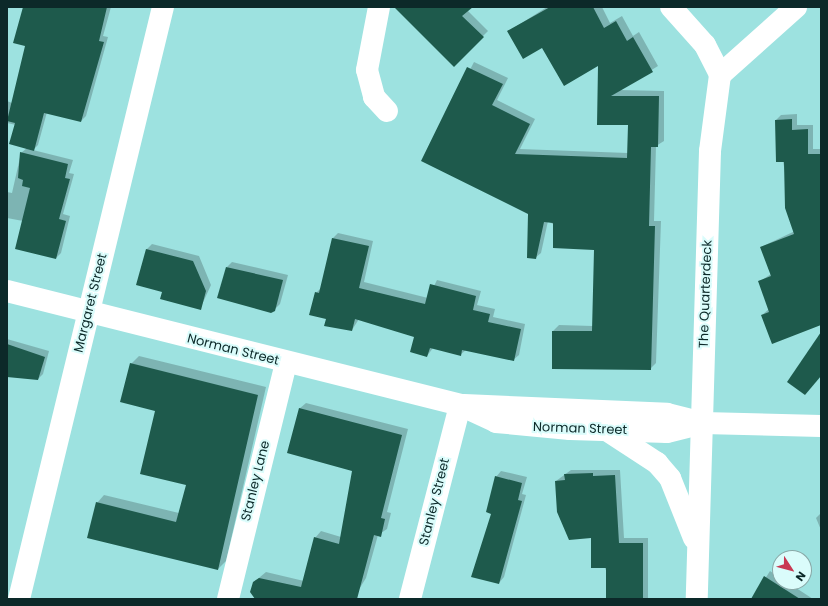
<!DOCTYPE html>
<html>
<head>
<meta charset="utf-8">
<style>
  body { margin:0 }
  #map { position:relative; width:828px; height:606px; overflow:hidden; background:#9de2e0; font-family:Poppins,sans-serif }
  div>[style] { position:absolute }
  .shadow>* { inset:0; background:#0003 }
  .building>* { inset:0; background:#1e5a4c }
  .minor>* { height:22px; margin:-11px; padding:0 11px; transform-origin:11px; border-radius:11px; background:#fff }
  span { translate:-50% -50%; white-space:nowrap; text-align:center; line-height:1.15; -webkit-text-stroke:4px #dafcfb; paint-order:stroke }
  .street-label { font-size:13px; color:#0c2929 }
  .frame { position:absolute; inset:0; border:8px solid #0c2929; pointer-events:none }
  .north { position:absolute; left:772px; top:550px; width:40px; height:40px; box-sizing:border-box; background:#dafcfb; border:1px solid #88a8a7; border-radius:50%; rotate:126deg; font-size:11px; font-weight:700; line-height:16px; text-align:center; color:#0c2929 }
  .north::after { content:''; display:block; margin:auto; width:14px; height:18px; background:#c83853; clip-path:polygon(50% 0,100% 100%,50% 72%,0 100%) }
</style>
</head>
<body>
<div id="map">
  <div class="shadow">
    <i style="clip-path:polygon(24px 7px,111px 7px,103px 36px,108px 37px,86px 116px,81px 121px,47px 112px,38px 145px,33px 150px,73px 160px,69px 173px,74px 174px,63px 214px,70px 216px,61px 253px,56px 258px,23px 221px,7px 218px,7px 192px,12px 193px,21px 153px,27px 148px,16px 125px,7px 123px,7px 101px,12px 103px,26px 45px)"></i>
    <i style="clip-path:polygon(411px 7px,472px 7px,467px 10px,488px 31px,454px 65px)"></i>
    <i style="clip-path:polygon(547px 7px,602px 7px,610px 23px,622px 16px,633px 36px,639px 32px,658px 66px,619px 90px,664px 91px,664px 141px,656px 146px,654px 221px,661px 221px,656px 363px,650px 369px,553px 331px,559px 325px,593px 326px,595px 250px,548px 221px,541px 253px,535px 258px,529px 213px,423px 160px,474px 62px,508px 78px,497px 100px,535px 119px,520px 149px,628px 153px,629px 124px,598px 124px,599px 65px,509px 31px)"></i>
    <i style="clip-path:polygon(797px 114px,797px 125px,813px 125px,813px 149px,821px 149px,821px 324px,762px 315px,769px 309px,759px 282px,771px 274px,761px 247px,795px 231px,776px 120px,781px 115px)"></i>
    <i style="clip-path:polygon(338px 233px,373px 241px,364px 282px,428px 298px,437px 280px,481px 291px,477px 305px,495px 309px,493px 317px,525px 324px,519px 355px,513px 360px,466px 350px,460px 355px,433px 348px,427px 356px,415px 336px,359px 319px,352px 330px,327px 318px,316px 293px,322px 287px,333px 238px)"></i>
    <i style="clip-path:polygon(152px 244px,199px 256px,211px 285px,200px 309px,164px 291px,137px 284px,147px 249px)"></i>
    <i style="clip-path:polygon(232px 262px,288px 275px,280px 304px,274px 310px,227px 267px)"></i>
    <i style="clip-path:polygon(7px 339px,49px 351px,43px 374px,38px 379px,7px 375px)"></i>
    <i style="clip-path:polygon(139px 356px,266px 387px,226px 561px,218px 569px,97px 503px,104px 495px,179px 513px,187px 484px,157px 410px,131px 364px)"></i>
    <i style="clip-path:polygon(306px 403px,408px 429px,387px 512px,391px 513px,387px 529px,378px 535px,366px 578px,353px 599px,255px 599px,254px 582px,266px 572px,304px 581px,315px 538px,321px 531px,341px 537px,353px 470px,299px 409px)"></i>
    <i style="clip-path:polygon(571px 470px,620px 470px,624px 538px,648px 538px,648px 599px,618px 599px,592px 537px,556px 481px)"></i>
    <i style="clip-path:polygon(501px 471px,527px 477px,522px 494px,526px 495px,504px 577px,499px 583px,492px 513px,496px 477px)"></i>
    <i style="clip-path:polygon(821px 513px,821px 530px,816px 518px)"></i>
    <i style="clip-path:polygon(770px 571px,780px 578px,780px 582px,787px 582px,813px 599px,752px 599px)"></i>
  </div>
  <div class="building">
    <i style="clip-path:polygon(23px 7px,107px 7px,99px 41px,104px 42px,81px 122px,44px 113px,34px 151px,9px 144px,15px 123px,7px 121px,25px 46px,13px 43px)"></i>
    <i style="clip-path:polygon(394px 7px,473px 7px,462px 16px,484px 37px,454px 67px)"></i>
    <i style="clip-path:polygon(550px 7px,593px 7px,604px 28px,616px 21px,627px 41px,633px 37px,653px 72px,611px 96px,659px 96px,658px 147px,651px 147px,649px 226px,655px 226px,651px 370px,552px 369px,552px 331px,592px 331px,594px 250px,553px 248px,553px 223px,544px 222px,536px 259px,527px 258px,528px 214px,421px 161px,467px 67px,503px 84px,492px 105px,530px 124px,515px 154px,627px 158px,628px 125px,597px 125px,598px 66px,564px 86px,542px 48px,523px 59px,507px 31px)"></i>
    <i style="clip-path:polygon(792px 119px,792px 130px,808px 129px,808px 154px,821px 154px,821px 325px,772px 344px,761px 315px,769px 312px,758px 281px,771px 276px,760px 247px,794px 234px,785px 208px,784px 162px,776px 162px,775px 120px)"></i>
    <i style="clip-path:polygon(20px 152px,68px 164px,65px 178px,70px 179px,59px 219px,66px 221px,56px 259px,15px 249px,30px 188px,22px 186px,23px 180px,18px 178px)"></i>
    <i style="clip-path:polygon(332px 238px,369px 246px,359px 288px,425px 304px,430px 284px,476px 296px,473px 310px,490px 314px,488px 322px,521px 329px,514px 361px,462px 350px,461px 356px,430px 348px,427px 357px,410px 352px,414px 337px,355px 319px,352px 331px,324px 326px,326px 319px,309px 315px,315px 292px,319px 293px)"></i>
    <i style="clip-path:polygon(146px 249px,193px 261px,206px 291px,201px 310px,160px 299px,162px 292px,136px 285px)"></i>
    <i style="clip-path:polygon(226px 267px,283px 280px,275px 311px,271px 313px,217px 298px)"></i>
    <i style="clip-path:polygon(821px 332px,821px 376px,805px 395px,787px 382px)"></i>
    <i style="clip-path:polygon(7px 344px,45px 357px,38px 380px,7px 377px)"></i>
    <i style="clip-path:polygon(130px 363px,258px 395px,218px 570px,87px 538px,96px 502px,176px 522px,186px 485px,140px 474px,155px 411px,120px 402px)"></i>
    <i style="clip-path:polygon(299px 408px,402px 435px,381px 518px,385px 519px,381px 537px,374px 535px,357px 599px,255px 599px,250px 592px,253px 582px,259px 578px,301px 587px,314px 537px,339px 544px,352px 471px,287px 453px)"></i>
    <i style="clip-path:polygon(593px 473px,593px 476px,615px 475px,619px 543px,643px 543px,643px 599px,606px 599px,606px 568px,591px 568px,591px 538px,569px 540px,557px 512px,555px 481px,565px 480px,564px 474px)"></i>
    <i style="clip-path:polygon(495px 476px,522px 483px,518px 500px,522px 501px,499px 584px,471px 577px,491px 514px,486px 512px)"></i>
    <i style="clip-path:polygon(764px 576px,800px 599px,751px 599px)"></i>
  </div>
  <div class="minor">
    <i style="left:379px;top:7px;width:64px;rotate:100.8deg"></i>
    <i style="left:367px;top:70px;width:28px;rotate:75deg"></i>
    <i style="left:374px;top:97px;width:19px;rotate:47deg"></i>
    <i style="left:671px;top:7px;width:51px;rotate:48.2deg"></i>
    <i style="left:705px;top:45px;width:34px;rotate:63deg"></i>
    <i style="left:720px;top:75px;width:77px;rotate:97.5deg"></i>
    <i style="left:710px;top:151px;width:448px;rotate:91.7deg"></i>
    <i style="left:720px;top:75px;width:102px;rotate:-41.8deg"></i>
    <i style="left:7px;top:291px;width:467px;rotate:14.1deg"></i>
    <i style="left:460px;top:405px;width:40px;rotate:25deg"></i>
    <i style="left:496px;top:422px;width:74px;rotate:5.4deg"></i>
    <i style="left:570px;top:429px;width:97px;rotate:1.8deg"></i>
    <i style="left:667px;top:432px;width:37px;rotate:-14deg"></i>
    <i style="left:464px;top:405px;width:203px;rotate:2.5deg"></i>
    <i style="left:667px;top:414px;width:37px;rotate:14deg"></i>
    <i style="left:703px;top:423px;width:118px;rotate:1.5deg"></i>
    <i style="left:608px;top:431px;width:59px;rotate:33.1deg"></i>
    <i style="left:657px;top:463px;width:20px;rotate:49deg"></i>
    <i style="left:670px;top:478px;width:65px;rotate:68.2deg"></i>
    <i style="left:19px;top:599px;width:609px;rotate:-76.33deg"></i>
    <i style="left:228px;top:599px;width:243px;rotate:-76.2deg"></i>
    <i style="left:410px;top:599px;width:200px;rotate:-75.5deg"></i>
  </div>
  <div class="street-label">
    <span style="left:706px;top:294px;rotate:-88deg">The Quarterdeck</span>
    <span style="left:91px;top:303px;rotate:-76deg">Margaret Street</span>
    <span style="left:233px;top:350px;rotate:14deg">Norman Street</span>
    <span style="left:580px;top:429px;rotate:2deg">Norman Street</span>
    <span style="left:256px;top:481px;rotate:-76deg">Stanley Lane</span>
    <span style="left:435px;top:502px;rotate:-76deg">Stanley Street</span>
  </div>
  <div class="frame"></div>
  <div class="north">N</div>
</div>
</body>
</html>
